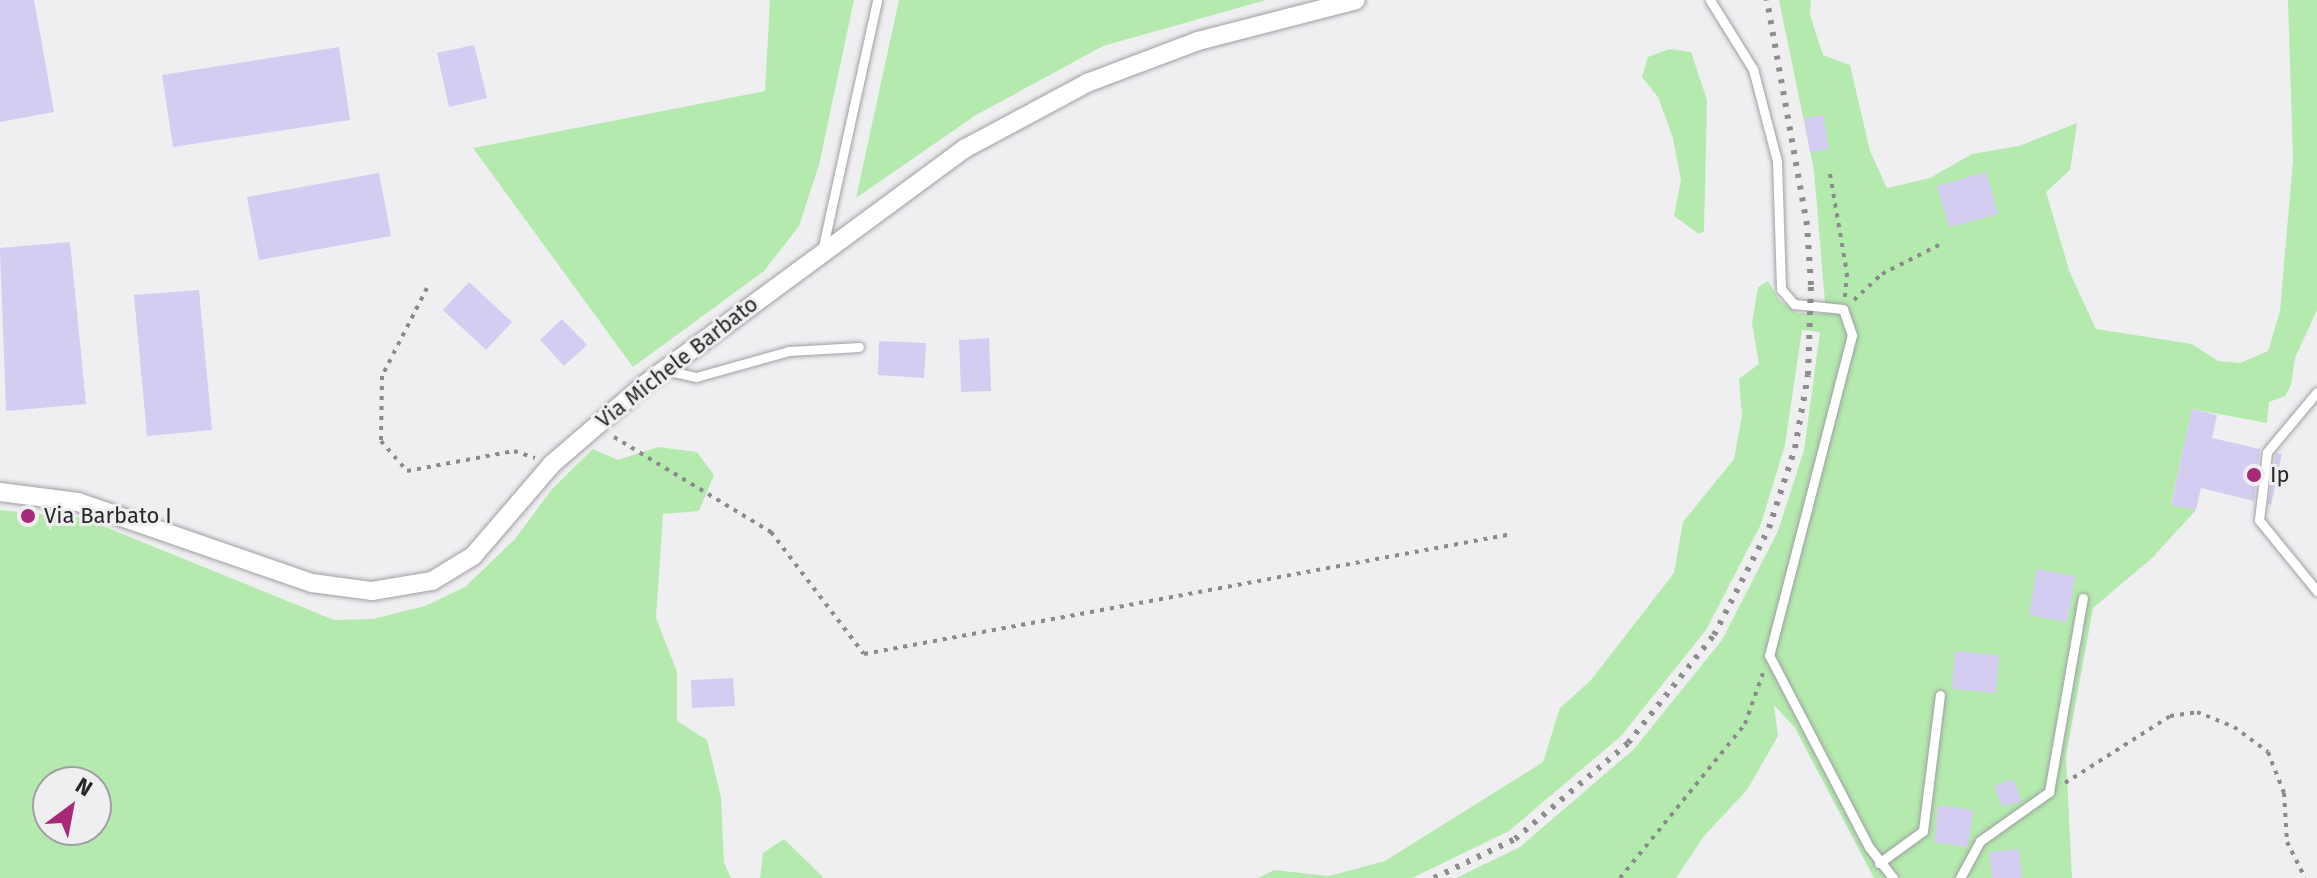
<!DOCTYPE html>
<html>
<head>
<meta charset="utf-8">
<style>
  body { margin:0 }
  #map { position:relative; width:2317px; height:878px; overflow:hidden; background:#efeff2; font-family:"Fira Sans",sans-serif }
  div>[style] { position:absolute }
  .green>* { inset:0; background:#b4eaad }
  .building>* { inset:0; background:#d4ccf1 }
  .path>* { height:4px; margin-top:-2px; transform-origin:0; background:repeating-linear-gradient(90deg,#8b8b8d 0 4px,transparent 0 10px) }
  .roads { filter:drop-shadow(0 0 2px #9f9fa3) drop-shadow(0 0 2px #9f9fa3) }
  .lane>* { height:9px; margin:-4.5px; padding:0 4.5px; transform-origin:4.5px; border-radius:4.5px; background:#fff }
  .street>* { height:18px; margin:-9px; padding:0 9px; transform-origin:9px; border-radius:9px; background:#fff }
  .rail>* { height:6px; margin-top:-3px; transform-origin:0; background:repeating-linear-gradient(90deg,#8d8d8f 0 4px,transparent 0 12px) }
  .dots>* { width:22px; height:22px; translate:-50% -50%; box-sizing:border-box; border:4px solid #efeff2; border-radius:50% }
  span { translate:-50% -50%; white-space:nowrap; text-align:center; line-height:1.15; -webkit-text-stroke:6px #efeff2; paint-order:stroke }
  .street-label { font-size:22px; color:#29292a }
  .poi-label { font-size:22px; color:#29292a }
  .left { translate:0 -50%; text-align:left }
  .north { position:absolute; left:32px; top:766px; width:80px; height:80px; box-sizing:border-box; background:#efeff2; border:2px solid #a0a0a2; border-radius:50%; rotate:32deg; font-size:22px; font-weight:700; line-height:32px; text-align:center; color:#29292a }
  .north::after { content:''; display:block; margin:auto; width:28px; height:36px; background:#a82978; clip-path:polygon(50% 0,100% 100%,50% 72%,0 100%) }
</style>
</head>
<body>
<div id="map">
  <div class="green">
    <i style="clip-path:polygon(770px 0,854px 0,819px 165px,799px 226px,764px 271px,633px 367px,473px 148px,765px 91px)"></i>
    <i style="clip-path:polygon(899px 0,1266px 0,1103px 46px,976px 115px,856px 198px)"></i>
    <i style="clip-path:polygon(1779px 0,1811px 0,1810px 15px,1823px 55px,1850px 65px,1870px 151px,1887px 188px,1930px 178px,1972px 154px,2019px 146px,2077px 123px,2070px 170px,2046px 192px,2070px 273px,2096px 329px,2192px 344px,2218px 361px,2240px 363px,2268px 351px,2280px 311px,2293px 160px,2288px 0,2317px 0,2317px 310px,2295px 358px,2291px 385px,2285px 396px,2269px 402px,2267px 423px,2192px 409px,2171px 504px,2196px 510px,2152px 558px,2093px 608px,2066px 756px,2072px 878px,1874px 878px,1795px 728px,1774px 705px,1778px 736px,1747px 790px,1704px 836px,1676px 878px,1456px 878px,1520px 847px,1634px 749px,1722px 640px,1778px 531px,1804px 450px,1820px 332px,1802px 330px,1785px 445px,1761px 524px,1706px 630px,1621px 736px,1509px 831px,1412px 878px,1258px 878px,1274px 870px,1329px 876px,1385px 861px,1543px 762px,1560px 708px,1591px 680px,1674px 573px,1683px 522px,1734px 459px,1742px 415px,1739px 379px,1759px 364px,1752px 323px,1758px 287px,1768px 281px,1780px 301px,1797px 313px,1826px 314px,1814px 170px)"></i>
    <i style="clip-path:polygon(1669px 49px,1691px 52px,1707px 100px,1704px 231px,1699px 234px,1674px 216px,1681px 180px,1673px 138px,1658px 97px,1642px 77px,1648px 57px)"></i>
    <i style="clip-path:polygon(evenodd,658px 447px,697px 452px,714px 475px,699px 511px,663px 514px,656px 618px,677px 672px,677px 721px,707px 740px,721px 797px,724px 863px,731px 878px,0 878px,0 510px,83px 518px,334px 620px,373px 619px,425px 606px,465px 587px,515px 539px,552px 489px,593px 449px,618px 460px,658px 447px,48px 782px,96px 782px,96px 830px,48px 830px,48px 782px)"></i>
    <i style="clip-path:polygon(784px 839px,822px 876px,823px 878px,760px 878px,763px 853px)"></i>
  </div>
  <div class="building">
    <i style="clip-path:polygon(0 0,34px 0,54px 112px,0 122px)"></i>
    <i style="clip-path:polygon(474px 45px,487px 98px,449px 107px,437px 53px)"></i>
    <i style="clip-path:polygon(339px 47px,350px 120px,173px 147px,162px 75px)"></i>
    <i style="clip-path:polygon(1823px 115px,1829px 149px,1810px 152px,1804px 118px)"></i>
    <i style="clip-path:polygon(1986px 172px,1998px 214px,1949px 227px,1937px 186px)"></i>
    <i style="clip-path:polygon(379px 173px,391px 236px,259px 260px,247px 197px)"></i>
    <i style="clip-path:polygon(70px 242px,86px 404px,6px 411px,0 248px)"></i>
    <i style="clip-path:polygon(469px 282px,512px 322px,486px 350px,443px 310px)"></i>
    <i style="clip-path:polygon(199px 290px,212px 430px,147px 436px,134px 295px)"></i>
    <i style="clip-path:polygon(562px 319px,587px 345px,564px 366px,540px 340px)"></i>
    <i style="clip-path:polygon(989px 338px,991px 391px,961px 392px,959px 340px)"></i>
    <i style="clip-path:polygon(879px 341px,926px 343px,924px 378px,878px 375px)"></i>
    <i style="clip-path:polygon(2192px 409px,2217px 415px,2212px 438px,2260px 449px,2254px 501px,2201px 488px,2196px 510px,2171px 505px)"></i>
    <i style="clip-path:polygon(2276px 453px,2282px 454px,2271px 505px,2268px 504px)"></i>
    <i style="clip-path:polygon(2037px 569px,2075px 576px,2067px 622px,2029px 615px)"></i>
    <i style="clip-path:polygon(1955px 651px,1999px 655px,1996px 693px,1952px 689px)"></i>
    <i style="clip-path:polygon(733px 678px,735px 706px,692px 708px,691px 680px)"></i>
    <i style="clip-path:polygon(2013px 779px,2022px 802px,2002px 806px,1994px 786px)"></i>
    <i style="clip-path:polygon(1938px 805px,1973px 810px,1968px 847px,1934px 842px)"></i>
    <i style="clip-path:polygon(2019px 849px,2022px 878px,1992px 878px,1989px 852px)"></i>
  </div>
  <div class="path">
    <i style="left:1830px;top:174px;width:100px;rotate:80.3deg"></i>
    <i style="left:1847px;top:273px;width:24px;rotate:95deg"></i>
    <i style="left:427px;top:288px;width:99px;rotate:117.1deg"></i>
    <i style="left:382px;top:376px;width:65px;rotate:90.9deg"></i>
    <i style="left:381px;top:441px;width:40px;rotate:49deg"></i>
    <i style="left:407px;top:471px;width:109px;rotate:-10.6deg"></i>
    <i style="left:514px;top:451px;width:22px;rotate:18deg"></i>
    <i style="left:1854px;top:300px;width:38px;rotate:-43deg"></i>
    <i style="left:1882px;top:274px;width:66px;rotate:-27deg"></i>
    <i style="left:614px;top:437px;width:184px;rotate:31.2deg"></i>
    <i style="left:771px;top:532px;width:153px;rotate:52.7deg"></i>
    <i style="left:864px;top:654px;width:659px;rotate:-10.49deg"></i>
    <i style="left:2065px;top:783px;width:125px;rotate:-32.5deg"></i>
    <i style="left:2170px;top:716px;width:27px;rotate:-8deg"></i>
    <i style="left:2197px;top:712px;width:40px;rotate:22deg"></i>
    <i style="left:2234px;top:727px;width:42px;rotate:36.3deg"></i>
    <i style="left:2268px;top:752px;width:44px;rotate:68.7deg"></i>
    <i style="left:2284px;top:793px;width:49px;rotate:86.5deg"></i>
    <i style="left:2287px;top:842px;width:40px;rotate:63.4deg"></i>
    <i style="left:1620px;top:878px;width:198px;rotate:-50.9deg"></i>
    <i style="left:1745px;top:724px;width:54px;rotate:-70.6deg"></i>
  </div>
  <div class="roads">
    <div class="lane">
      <i style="left:1710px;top:0;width:81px;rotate:58.1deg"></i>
      <i style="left:1753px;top:69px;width:95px;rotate:75.4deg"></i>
      <i style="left:1777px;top:161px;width:128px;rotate:88.2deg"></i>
      <i style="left:1781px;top:289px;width:20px;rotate:49deg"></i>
      <i style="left:1794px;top:304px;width:49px;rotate:5.8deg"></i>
      <i style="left:1843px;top:309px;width:28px;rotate:71deg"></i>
      <i style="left:1852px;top:335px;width:331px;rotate:104.5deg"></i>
      <i style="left:1769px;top:655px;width:216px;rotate:62.5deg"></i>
      <i style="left:1869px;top:847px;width:39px;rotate:52deg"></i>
      <i style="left:822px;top:251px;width:257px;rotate:-77.6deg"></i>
      <i style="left:665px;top:370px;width:32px;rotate:13deg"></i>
      <i style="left:696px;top:377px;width:97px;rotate:-15.6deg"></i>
      <i style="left:789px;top:351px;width:70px;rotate:-3.3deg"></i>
      <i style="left:2317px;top:392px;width:78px;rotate:129.8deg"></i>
      <i style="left:2267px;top:452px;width:68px;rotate:96.7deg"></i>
      <i style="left:2259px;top:520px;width:92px;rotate:50.8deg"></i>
      <i style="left:1879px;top:863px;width:54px;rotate:-36deg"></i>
      <i style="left:1923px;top:831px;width:137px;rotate:-82.9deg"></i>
      <i style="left:1960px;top:878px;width:42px;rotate:-61.6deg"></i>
      <i style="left:1980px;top:841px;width:85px;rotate:-35.4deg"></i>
      <i style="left:2049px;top:792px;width:197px;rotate:-80.1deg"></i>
    </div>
    <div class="street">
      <i style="left:0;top:492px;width:79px;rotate:7.3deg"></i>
      <i style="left:78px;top:502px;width:248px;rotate:19.1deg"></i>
      <i style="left:312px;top:583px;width:61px;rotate:7.6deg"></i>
      <i style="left:372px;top:591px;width:61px;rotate:-9.5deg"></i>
      <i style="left:432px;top:581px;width:48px;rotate:-31.4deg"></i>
      <i style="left:473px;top:556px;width:121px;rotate:-49.3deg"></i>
      <i style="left:552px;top:464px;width:121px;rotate:-40.7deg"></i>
      <i style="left:644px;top:385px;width:398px;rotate:-36.4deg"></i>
      <i style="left:964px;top:149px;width:140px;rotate:-28.2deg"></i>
      <i style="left:1087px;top:83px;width:119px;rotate:-20.7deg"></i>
      <i style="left:1198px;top:41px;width:163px;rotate:-14.5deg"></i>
    </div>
  </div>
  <div class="rail">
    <i style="left:1434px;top:878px;width:90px;rotate:-25.7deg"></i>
    <i style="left:1515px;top:839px;width:148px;rotate:-40.3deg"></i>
    <i style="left:1628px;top:743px;width:138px;rotate:-51.5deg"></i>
    <i style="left:1714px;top:635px;width:120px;rotate:-62.8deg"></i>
    <i style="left:1769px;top:528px;width:84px;rotate:-72deg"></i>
    <i style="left:1795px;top:448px;width:74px;rotate:-79.9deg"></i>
    <i style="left:1808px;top:375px;width:90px;rotate:-88.1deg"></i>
    <i style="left:1811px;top:285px;width:60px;rotate:-93.8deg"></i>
    <i style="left:1807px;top:225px;width:229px;rotate:-100.1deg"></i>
  </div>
  <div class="dots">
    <i style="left:2254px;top:475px;background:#a82978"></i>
    <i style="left:28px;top:516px;background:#a82978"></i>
  </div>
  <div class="street-label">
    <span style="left:677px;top:362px;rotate:-38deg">Via Michele Barbato</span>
  </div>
  <div class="poi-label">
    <span class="left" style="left:2270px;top:475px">Ip</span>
    <span class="left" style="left:44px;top:516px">Via Barbato I</span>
  </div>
  <div class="north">N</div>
</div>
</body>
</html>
